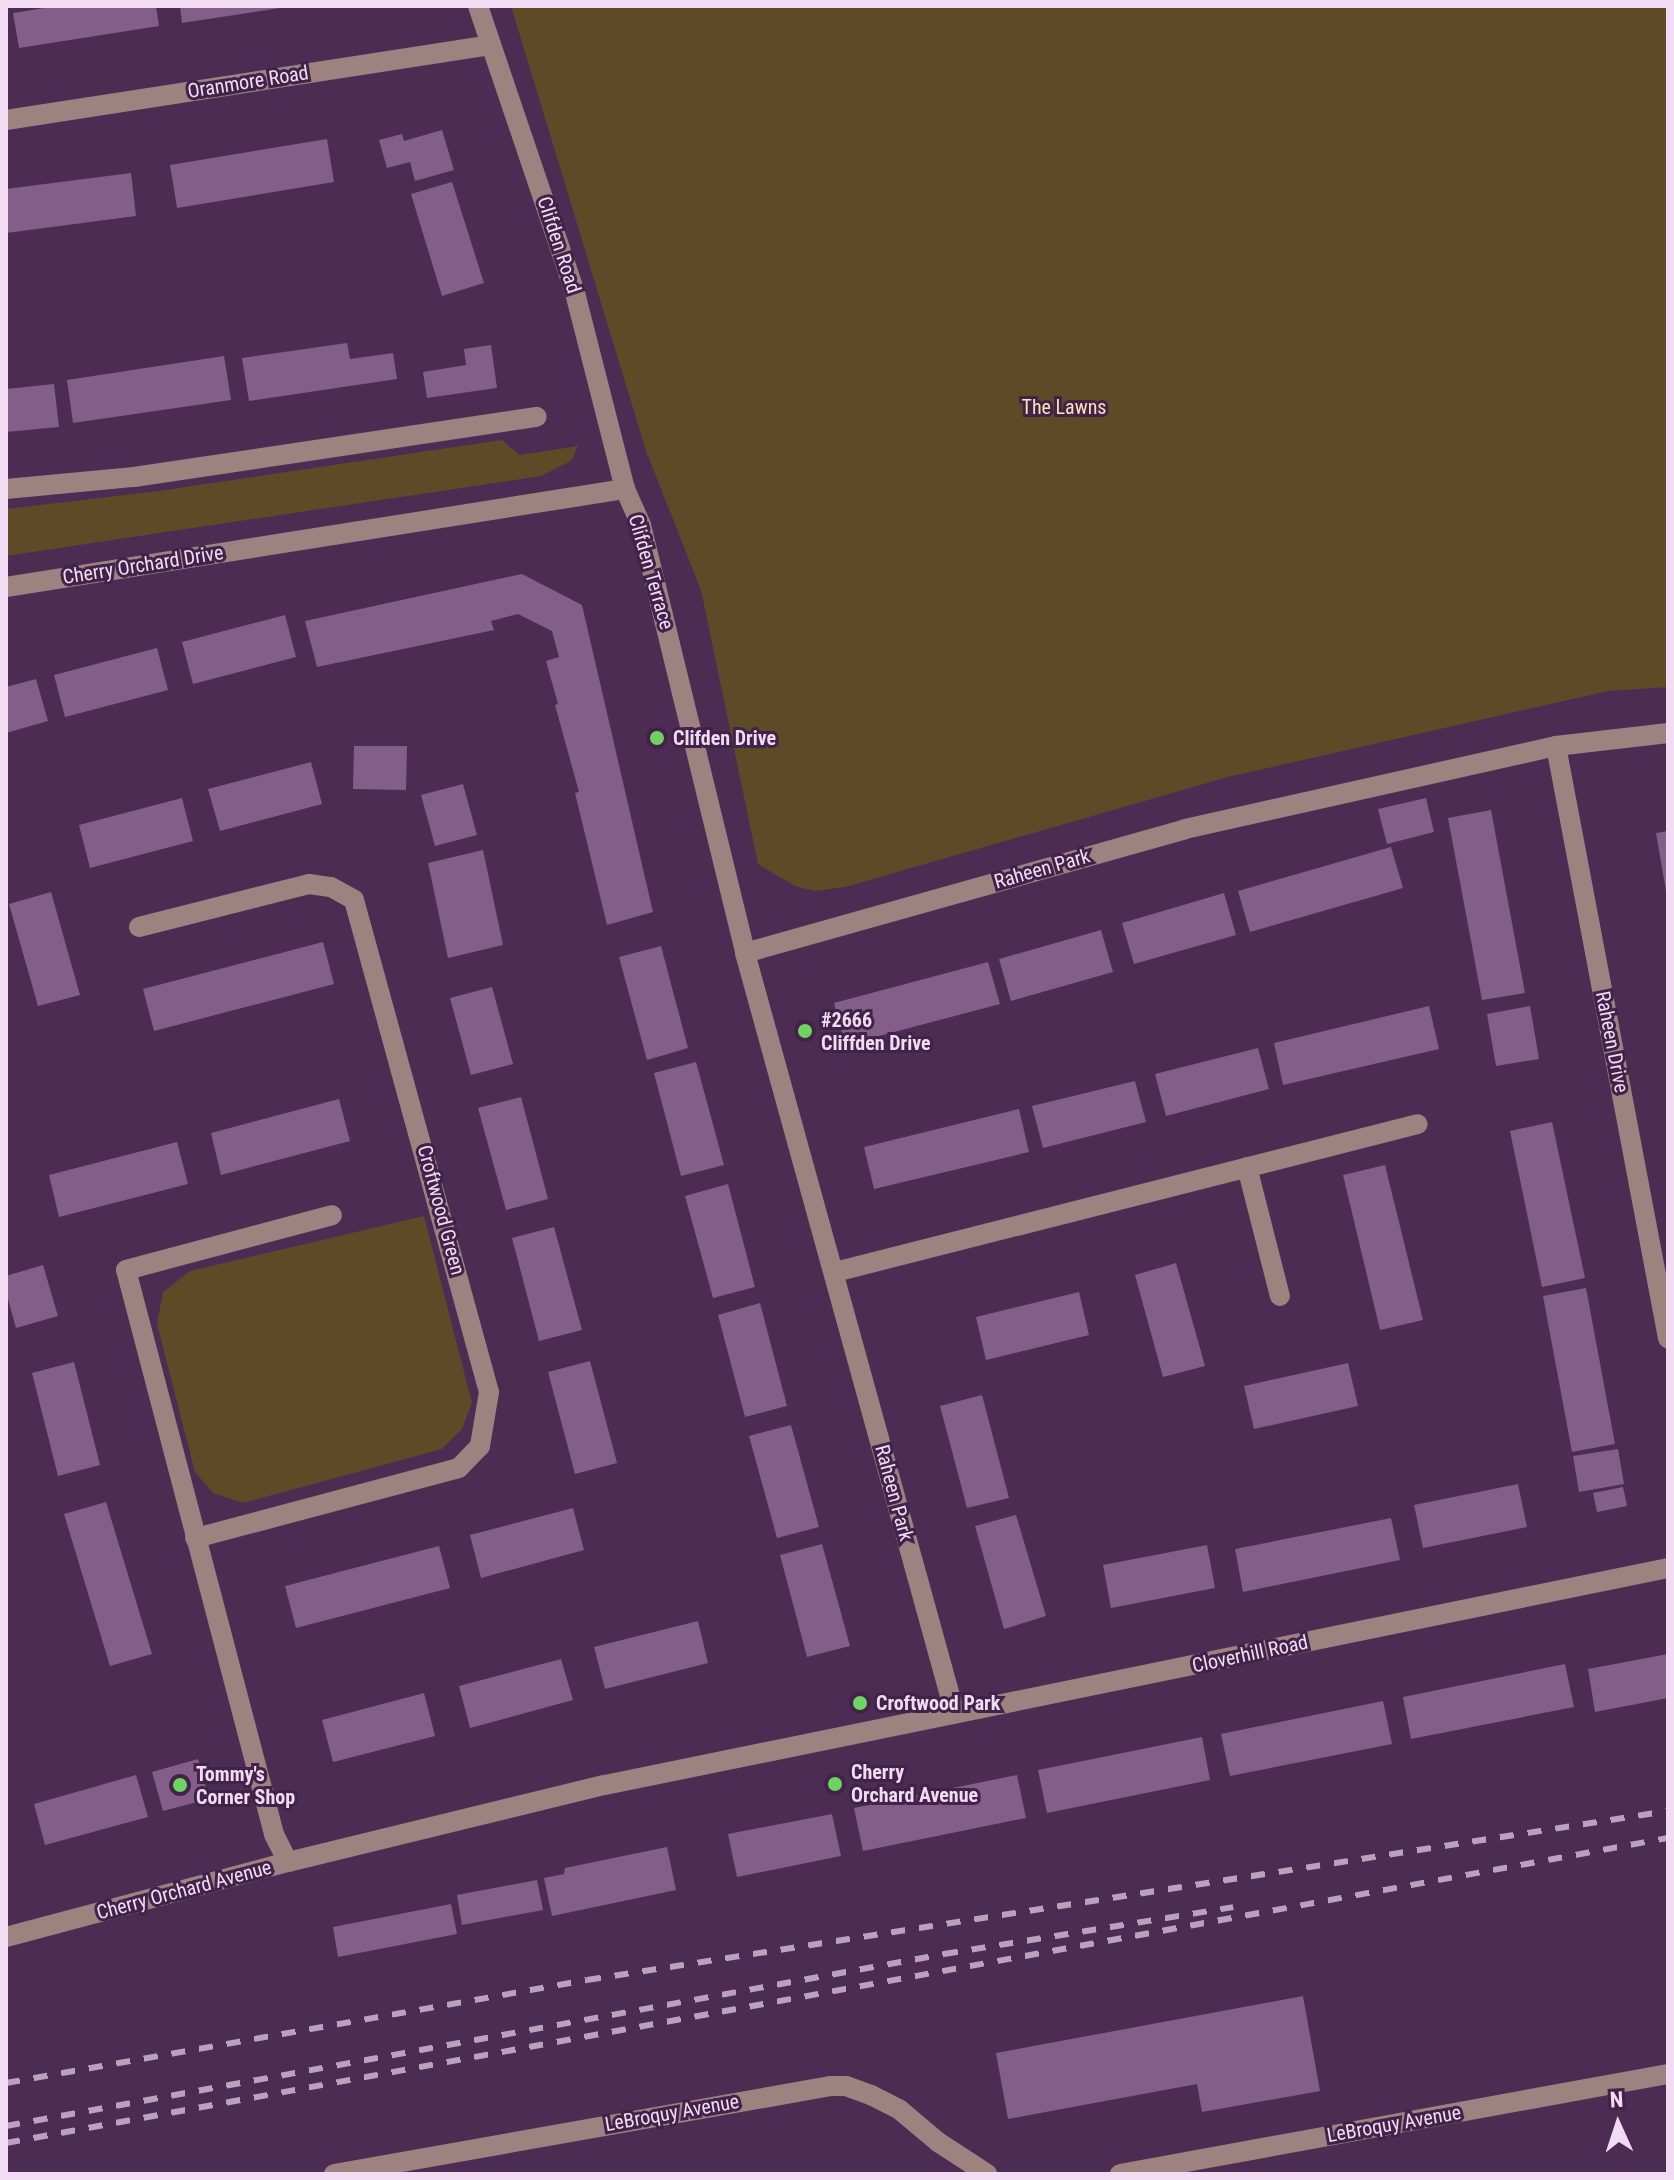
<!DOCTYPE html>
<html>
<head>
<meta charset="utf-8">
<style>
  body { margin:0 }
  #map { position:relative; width:1674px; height:2180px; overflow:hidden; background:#4d2c53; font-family:"Roboto Condensed",sans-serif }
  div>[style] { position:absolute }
  .green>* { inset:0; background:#5e4a26 }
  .building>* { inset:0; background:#825e88 }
  .minor>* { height:20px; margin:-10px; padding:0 10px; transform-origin:10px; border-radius:10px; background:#9e8280 }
  .rail>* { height:6px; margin-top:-3px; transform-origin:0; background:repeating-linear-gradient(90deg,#baa1be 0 14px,transparent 0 28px) }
  .dots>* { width:22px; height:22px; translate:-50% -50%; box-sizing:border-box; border:4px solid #422248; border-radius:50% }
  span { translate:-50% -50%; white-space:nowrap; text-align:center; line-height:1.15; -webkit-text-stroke:6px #422248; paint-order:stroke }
  .street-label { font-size:20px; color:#f1dcf4 }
  .park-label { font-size:20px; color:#fbe0b2 }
  .poi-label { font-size:20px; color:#f1dcf4; font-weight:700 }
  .left { translate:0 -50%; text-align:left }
  .frame { position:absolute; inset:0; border:8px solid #f1dcf4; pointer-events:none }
  .north { position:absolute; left:1578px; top:2084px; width:80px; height:80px; -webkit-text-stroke:6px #422248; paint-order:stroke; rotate:357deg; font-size:22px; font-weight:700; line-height:32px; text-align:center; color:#f1dcf4 }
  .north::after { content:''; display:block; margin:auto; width:28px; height:36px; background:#f1dcf4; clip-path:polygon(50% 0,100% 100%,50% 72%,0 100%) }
</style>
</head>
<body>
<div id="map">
  <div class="green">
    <i style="clip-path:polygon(511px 6px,1668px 6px,1668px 687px,1608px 691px,1228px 777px,845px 887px,815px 891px,795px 886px,758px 864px,701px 590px,646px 451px)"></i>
    <i style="clip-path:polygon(502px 440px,519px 455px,578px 446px,571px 461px,541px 476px,6px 556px,6px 509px,159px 491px)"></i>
    <i style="clip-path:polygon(424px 1216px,472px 1403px,462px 1429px,442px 1449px,243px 1503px,213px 1493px,195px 1472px,157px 1324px,163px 1292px,190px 1271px)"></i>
  </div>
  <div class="building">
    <i style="clip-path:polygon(57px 6px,156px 6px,159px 26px,19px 48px,13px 13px)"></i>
    <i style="clip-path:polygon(180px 6px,280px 6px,280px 8px,182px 23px)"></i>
    <i style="clip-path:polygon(442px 130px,454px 170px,415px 181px,410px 162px,387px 168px,379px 140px,402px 134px,404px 141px)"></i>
    <i style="clip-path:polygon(327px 139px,334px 182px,177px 208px,170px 165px)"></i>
    <i style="clip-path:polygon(131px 173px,136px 216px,6px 233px,6px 189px)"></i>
    <i style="clip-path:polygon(452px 182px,484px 283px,442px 296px,411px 194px)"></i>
    <i style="clip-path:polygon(347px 343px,350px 359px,393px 353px,397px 379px,249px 401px,242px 358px)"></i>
    <i style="clip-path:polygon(491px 345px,497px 388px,427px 398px,423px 372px,466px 365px,464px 349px)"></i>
    <i style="clip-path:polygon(224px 356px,231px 400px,73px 423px,67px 380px)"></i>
    <i style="clip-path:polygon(54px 384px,59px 427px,6px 432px,6px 389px)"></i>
    <i style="clip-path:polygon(522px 574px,582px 605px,653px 912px,607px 925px,575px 793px,579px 792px,555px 705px,558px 704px,546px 661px,559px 657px,552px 631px,518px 614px,491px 621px,494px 630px,317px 667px,305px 621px)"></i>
    <i style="clip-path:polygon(285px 615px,296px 657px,193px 684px,182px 642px)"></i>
    <i style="clip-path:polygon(157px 648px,168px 690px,65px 717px,54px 675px)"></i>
    <i style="clip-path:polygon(36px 679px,48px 721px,6px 733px,6px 687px)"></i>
    <i style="clip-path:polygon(354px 746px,407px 746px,406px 790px,353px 789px)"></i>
    <i style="clip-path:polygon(311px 762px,322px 804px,220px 831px,208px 789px)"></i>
    <i style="clip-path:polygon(463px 784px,477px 835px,435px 846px,421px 795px)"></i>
    <i style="clip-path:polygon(182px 798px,193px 841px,90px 868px,79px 825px)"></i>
    <i style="clip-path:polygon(1426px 798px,1434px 832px,1387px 844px,1378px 809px)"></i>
    <i style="clip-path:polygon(1491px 810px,1525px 993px,1482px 1000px,1448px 818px)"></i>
    <i style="clip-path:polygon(1668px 831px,1668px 891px,1666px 891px,1656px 833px)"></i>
    <i style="clip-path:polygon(1391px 847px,1403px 888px,1250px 932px,1238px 891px)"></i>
    <i style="clip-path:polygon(483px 850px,503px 945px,448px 958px,428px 863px)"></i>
    <i style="clip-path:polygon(51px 892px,80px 995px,38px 1006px,9px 904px)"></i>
    <i style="clip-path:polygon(1224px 893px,1236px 935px,1134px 964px,1122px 923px)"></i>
    <i style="clip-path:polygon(1101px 930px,1113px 972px,1011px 1001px,999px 959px)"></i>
    <i style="clip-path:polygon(323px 942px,334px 984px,154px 1031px,143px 989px)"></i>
    <i style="clip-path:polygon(661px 946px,688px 1048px,647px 1060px,619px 957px)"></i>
    <i style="clip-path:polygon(988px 962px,1000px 1004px,845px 1045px,834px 1003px)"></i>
    <i style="clip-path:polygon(492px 987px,513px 1064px,471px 1075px,450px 998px)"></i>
    <i style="clip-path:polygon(1429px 1006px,1439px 1049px,1283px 1085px,1274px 1043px)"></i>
    <i style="clip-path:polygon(1530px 1006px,1539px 1059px,1496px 1066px,1487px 1014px)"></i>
    <i style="clip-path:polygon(1258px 1048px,1269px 1089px,1166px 1116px,1155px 1074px)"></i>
    <i style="clip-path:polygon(696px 1062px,724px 1165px,681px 1176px,654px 1073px)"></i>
    <i style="clip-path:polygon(1135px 1081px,1146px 1122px,1043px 1148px,1032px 1106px)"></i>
    <i style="clip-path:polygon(521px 1097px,548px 1199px,506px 1210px,478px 1108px)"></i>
    <i style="clip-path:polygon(339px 1099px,350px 1141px,221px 1175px,211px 1133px)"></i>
    <i style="clip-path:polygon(1019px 1109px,1029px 1152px,874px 1189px,864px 1147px)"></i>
    <i style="clip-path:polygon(1552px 1122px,1585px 1278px,1542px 1287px,1510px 1131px)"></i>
    <i style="clip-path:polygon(177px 1142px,188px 1184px,59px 1217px,49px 1175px)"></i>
    <i style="clip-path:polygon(1385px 1165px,1423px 1320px,1380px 1330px,1343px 1175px)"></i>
    <i style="clip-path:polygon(728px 1184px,755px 1287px,713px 1298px,685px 1196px)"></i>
    <i style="clip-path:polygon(554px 1227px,582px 1330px,539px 1341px,512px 1238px)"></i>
    <i style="clip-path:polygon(1176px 1263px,1205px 1366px,1163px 1377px,1135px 1275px)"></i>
    <i style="clip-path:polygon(43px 1265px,58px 1316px,16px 1328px,6px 1292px,6px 1276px)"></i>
    <i style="clip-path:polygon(1586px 1288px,1615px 1444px,1572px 1452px,1543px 1296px)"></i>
    <i style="clip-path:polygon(1079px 1292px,1089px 1335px,986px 1360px,976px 1317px)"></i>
    <i style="clip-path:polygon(760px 1303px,787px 1406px,745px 1417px,718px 1315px)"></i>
    <i style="clip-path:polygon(590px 1361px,617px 1463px,575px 1474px,548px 1372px)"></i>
    <i style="clip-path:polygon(74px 1362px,100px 1465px,58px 1476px,32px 1373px)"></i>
    <i style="clip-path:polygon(1348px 1363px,1358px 1406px,1254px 1429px,1244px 1386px)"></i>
    <i style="clip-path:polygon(982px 1395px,1009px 1498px,967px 1508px,940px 1406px)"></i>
    <i style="clip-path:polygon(791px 1425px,819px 1527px,777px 1538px,749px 1436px)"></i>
    <i style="clip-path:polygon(1618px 1449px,1624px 1484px,1579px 1492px,1573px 1456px)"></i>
    <i style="clip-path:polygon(1518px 1484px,1527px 1527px,1423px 1548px,1414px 1505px)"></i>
    <i style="clip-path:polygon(1623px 1487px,1627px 1506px,1597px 1512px,1593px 1493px)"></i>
    <i style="clip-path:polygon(106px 1502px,152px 1654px,110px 1666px,64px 1514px)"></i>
    <i style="clip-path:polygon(573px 1508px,584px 1550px,481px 1578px,470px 1535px)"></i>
    <i style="clip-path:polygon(1016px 1515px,1046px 1616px,1004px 1629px,975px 1526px)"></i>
    <i style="clip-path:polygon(1391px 1518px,1400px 1560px,1243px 1592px,1235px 1549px)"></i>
    <i style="clip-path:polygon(822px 1544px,850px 1646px,807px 1657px,780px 1555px)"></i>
    <i style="clip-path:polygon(1207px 1545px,1215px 1588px,1111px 1608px,1103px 1565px)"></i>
    <i style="clip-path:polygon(439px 1546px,450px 1588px,296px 1628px,285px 1586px)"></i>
    <i style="clip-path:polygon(698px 1621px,708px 1663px,605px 1689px,594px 1647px)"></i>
    <i style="clip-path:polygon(1668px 1654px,1668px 1698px,1595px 1712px,1588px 1669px)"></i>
    <i style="clip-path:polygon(561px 1659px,573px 1700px,470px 1728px,459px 1686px)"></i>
    <i style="clip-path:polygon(1565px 1664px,1574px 1707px,1411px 1739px,1403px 1697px)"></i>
    <i style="clip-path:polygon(424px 1693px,435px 1736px,333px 1762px,322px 1720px)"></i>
    <i style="clip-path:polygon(1383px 1701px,1392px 1744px,1230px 1776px,1221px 1734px)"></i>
    <i style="clip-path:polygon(1202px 1737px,1210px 1780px,1047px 1813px,1038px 1770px)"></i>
    <i style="clip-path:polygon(198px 1759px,209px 1799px,163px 1811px,152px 1772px)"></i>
    <i style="clip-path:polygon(136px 1775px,148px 1817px,45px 1845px,34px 1804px)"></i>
    <i style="clip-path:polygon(1017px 1775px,1026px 1818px,863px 1851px,854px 1808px)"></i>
    <i style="clip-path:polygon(832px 1814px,841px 1856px,737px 1877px,728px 1834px)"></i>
    <i style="clip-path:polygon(667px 1847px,676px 1890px,552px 1916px,544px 1878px,564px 1874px,565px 1868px)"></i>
    <i style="clip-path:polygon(537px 1880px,543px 1910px,462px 1925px,457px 1895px)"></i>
    <i style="clip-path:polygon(451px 1904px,457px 1934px,338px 1957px,333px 1927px)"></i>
    <i style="clip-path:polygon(1303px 1996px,1320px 2091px,1202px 2112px,1197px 2084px,1008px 2119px,996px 2053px)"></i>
  </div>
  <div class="minor">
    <i style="left:478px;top:6px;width:303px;rotate:71.3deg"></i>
    <i style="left:575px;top:293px;width:202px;rotate:75.7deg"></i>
    <i style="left:625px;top:489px;width:39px;rotate:66deg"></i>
    <i style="left:641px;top:525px;width:440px;rotate:76.3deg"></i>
    <i style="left:745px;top:953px;width:789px;rotate:74.57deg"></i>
    <i style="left:6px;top:120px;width:490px;rotate:-8.8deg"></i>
    <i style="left:6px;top:489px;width:129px;rotate:-5.4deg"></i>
    <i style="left:134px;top:477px;width:407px;rotate:-8.5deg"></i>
    <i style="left:6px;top:587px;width:627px;rotate:-9deg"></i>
    <i style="left:1556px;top:746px;width:603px;rotate:79.29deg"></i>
    <i style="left:139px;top:927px;width:175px;rotate:-14.2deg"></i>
    <i style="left:309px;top:884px;width:22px;rotate:8deg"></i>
    <i style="left:331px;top:887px;width:26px;rotate:29deg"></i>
    <i style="left:354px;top:900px;width:510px;rotate:74.66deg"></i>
    <i style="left:489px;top:1392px;width:55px;rotate:99.5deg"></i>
    <i style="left:480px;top:1446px;width:30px;rotate:134deg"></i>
    <i style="left:459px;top:1468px;width:273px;rotate:165.1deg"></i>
    <i style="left:745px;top:953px;width:457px;rotate:-15.7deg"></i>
    <i style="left:1185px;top:829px;width:380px;rotate:-12.6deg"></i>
    <i style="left:1556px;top:746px;width:113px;rotate:-6.6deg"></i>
    <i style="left:1247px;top:1167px;width:133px;rotate:75.7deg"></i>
    <i style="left:835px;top:1272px;width:601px;rotate:-14.24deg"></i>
    <i style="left:288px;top:1862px;width:31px;rotate:-117deg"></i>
    <i style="left:274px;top:1834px;width:583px;rotate:-104.7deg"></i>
    <i style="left:126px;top:1270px;width:213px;rotate:-14.9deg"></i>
    <i style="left:6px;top:1937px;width:292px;rotate:-14.9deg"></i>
    <i style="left:288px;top:1862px;width:326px;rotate:-13.7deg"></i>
    <i style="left:605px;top:1785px;width:1085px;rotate:-11.54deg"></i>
    <i style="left:334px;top:2174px;width:505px;rotate:-10.04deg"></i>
    <i style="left:831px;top:2086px;width:15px"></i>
    <i style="left:846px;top:2086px;width:27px;rotate:20deg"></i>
    <i style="left:871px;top:2095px;width:33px;rotate:27deg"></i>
    <i style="left:900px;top:2110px;width:50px;rotate:40.1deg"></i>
    <i style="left:938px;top:2142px;width:59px;rotate:33.1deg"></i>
    <i style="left:1120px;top:2174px;width:557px;rotate:-10.34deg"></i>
  </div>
  <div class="rail">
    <i style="left:6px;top:2083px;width:590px;rotate:-10.05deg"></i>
    <i style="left:587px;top:1980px;width:1094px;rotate:-8.89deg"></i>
    <i style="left:6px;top:2126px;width:954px;rotate:-10.39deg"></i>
    <i style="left:944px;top:1954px;width:293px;rotate:-9.2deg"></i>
    <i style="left:6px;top:2143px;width:1690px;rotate:-10.4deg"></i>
  </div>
  <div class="dots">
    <i style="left:657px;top:738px;background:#6ed360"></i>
    <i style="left:805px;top:1031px;background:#6ed360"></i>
    <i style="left:860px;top:1703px;background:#6ed360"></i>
    <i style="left:835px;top:1784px;background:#6ed360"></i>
    <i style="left:180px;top:1785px;background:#6ed360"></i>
  </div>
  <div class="street-label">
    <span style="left:248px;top:82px;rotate:-9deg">Oranmore Road</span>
    <span style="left:559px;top:245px;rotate:72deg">Clifden Road</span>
    <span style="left:143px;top:565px;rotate:-9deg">Cherry Orchard Drive</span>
    <span style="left:651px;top:572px;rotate:74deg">Clifden Terrace</span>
    <span style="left:1042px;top:869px;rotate:-16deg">Raheen Park</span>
    <span style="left:1612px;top:1042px;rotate:79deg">Raheen Drive</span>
    <span style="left:441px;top:1210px;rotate:75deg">Croftwood Green</span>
    <span style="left:894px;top:1493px;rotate:75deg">Raheen Park</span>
    <span style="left:1250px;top:1654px;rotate:-12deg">Cloverhill Road</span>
    <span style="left:184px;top:1890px;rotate:-15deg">Cherry Orchard Avenue</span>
    <span style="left:672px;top:2113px;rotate:-10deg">LeBroquy Avenue</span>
    <span style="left:1394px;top:2124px;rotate:-10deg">LeBroquy Avenue</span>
  </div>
  <div class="park-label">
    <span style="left:1064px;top:407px">The Lawns</span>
  </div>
  <div class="poi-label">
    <span class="left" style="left:673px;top:738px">Clifden Drive</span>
    <span class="left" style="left:821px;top:1032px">#2666<br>Cliffden Drive</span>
    <span class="left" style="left:876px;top:1703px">Croftwood Park</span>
    <span class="left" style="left:851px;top:1784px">Cherry<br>Orchard Avenue</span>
    <span class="left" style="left:196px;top:1786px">Tommy's<br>Corner Shop</span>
  </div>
  <div class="frame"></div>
  <div class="north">N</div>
</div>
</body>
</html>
